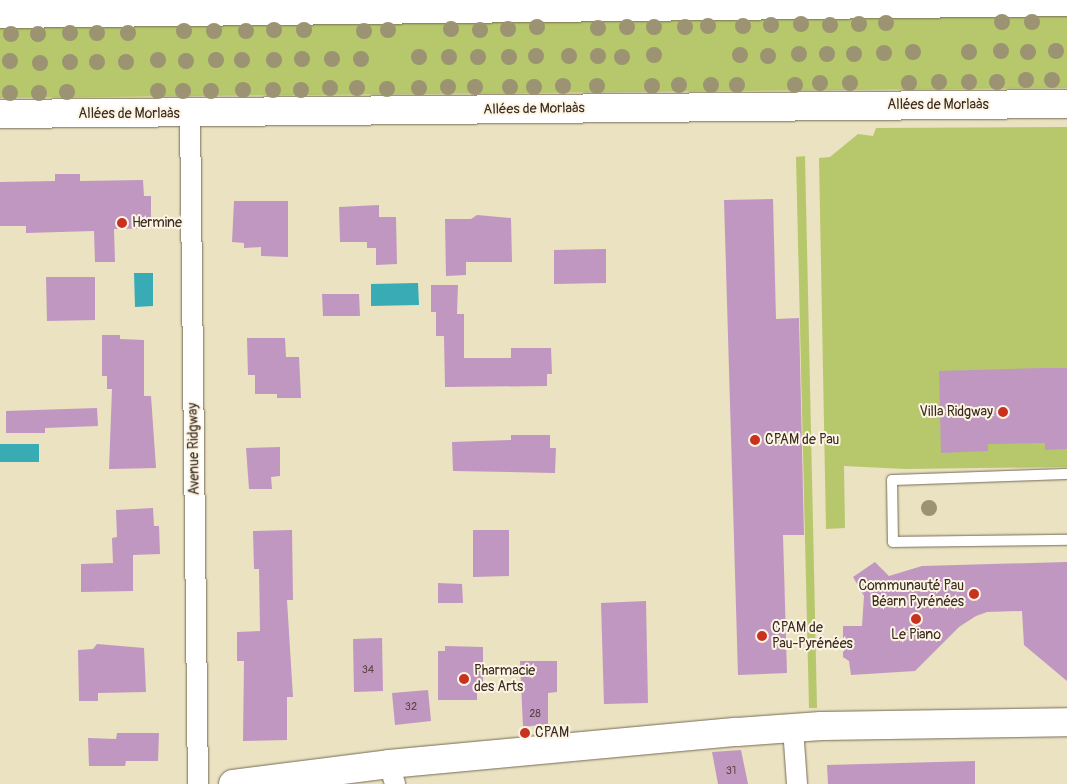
<!DOCTYPE html>
<html>
<head>
<meta charset="utf-8">
<style>
  body { margin:0 }
  #map { position:relative; width:1067px; height:784px; overflow:hidden; background:#eae2c0; font-family:Pangolin,sans-serif }
  div>[style] { position:absolute }
  .green>* { inset:0; background:#b6c86b }
  .water>* { inset:0; background:#39abb4 }
  .building>* { inset:0; background:#c097c1 }
  .roads { filter:drop-shadow(0 0 1px #786a57) drop-shadow(0 0 1px #786a57) }
  .lane>* { height:10px; margin:-5px; padding:0 5px; transform-origin:5px; border-radius:5px; background:#fff }
  .street>* { height:20px; margin:-10px; padding:0 10px; transform-origin:10px; border-radius:10px; background:#fff }
  .secondary>* { height:28px; margin:-14px; padding:0 14px; transform-origin:14px; border-radius:14px; background:#fff }
  .trees>* { width:16px; height:16px; margin:-8px; border-radius:50%; background:#9b9371 }
  .dots>* { width:14px; height:14px; translate:-50% -50%; box-sizing:border-box; border:2px solid #fcf5e5; border-radius:50% }
  span { translate:-50% -50%; white-space:nowrap; text-align:center; line-height:1.15; -webkit-text-stroke:4px #fcf5e5; paint-order:stroke }
  .number-label { font-size:11px; color:#5c4547 }
  .number-label span { -webkit-text-stroke-width:0 }
  .street-label { font-size:14px; color:#3b2a1e }
  .poi-label { font-size:14px; color:#3b2a1e }
  .left { translate:0 -50%; text-align:left }
  .right { translate:-100% -50%; text-align:right }
</style>
</head>
<body>
<div id="map">
  <div class="green">
    <i style="clip-path:polygon(1067px 13px,1067px 88px,0 98px,0 27px)"></i>
    <i style="clip-path:polygon(1067px 127px,1067px 467px,905px 469px,844px 466px,845px 528px,826px 529px,819px 158px,830px 157px,858px 134px,873px 136px,876px 128px)"></i>
    <i style="clip-path:polygon(805px 156px,817px 708px,809px 708px,796px 157px)"></i>
  </div>
  <div class="water">
    <i style="clip-path:polygon(134px 273px,153px 273px,153px 306px,135px 307px)"></i>
    <i style="clip-path:polygon(418px 283px,419px 305px,371px 306px,371px 284px)"></i>
    <i style="clip-path:polygon(0 444px,39px 444px,39px 462px,0 462px)"></i>
  </div>
  <div class="building">
    <i style="clip-path:polygon(55px 174px,80px 174px,80px 181px,143px 180px,144px 196px,151px 196px,151px 228px,114px 229px,115px 262px,95px 262px,94px 231px,26px 233px,26px 226px,0 226px,0 182px,55px 181px)"></i>
    <i style="clip-path:polygon(773px 199px,776px 319px,799px 318px,804px 535px,783px 535px,787px 673px,738px 675px,724px 200px)"></i>
    <i style="clip-path:polygon(234px 201px,288px 201px,288px 257px,261px 256px,261px 247px,244px 248px,244px 243px,232px 242px)"></i>
    <i style="clip-path:polygon(379px 205px,379px 217px,396px 217px,397px 264px,376px 265px,376px 248px,367px 248px,367px 242px,340px 242px,339px 207px)"></i>
    <i style="clip-path:polygon(477px 215px,511px 218px,512px 262px,466px 262px,466px 275px,446px 276px,445px 219px,471px 219px)"></i>
    <i style="clip-path:polygon(606px 249px,606px 283px,554px 284px,554px 250px)"></i>
    <i style="clip-path:polygon(46px 277px,95px 277px,95px 320px,47px 321px)"></i>
    <i style="clip-path:polygon(431px 285px,458px 285px,457px 314px,464px 314px,464px 358px,511px 358px,511px 348px,551px 348px,552px 374px,547px 374px,547px 386px,445px 387px,444px 336px,436px 336px,436px 312px,431px 312px)"></i>
    <i style="clip-path:polygon(322px 294px,359px 294px,360px 316px,323px 316px)"></i>
    <i style="clip-path:polygon(102px 335px,120px 335px,120px 339px,144px 340px,144px 396px,151px 396px,156px 468px,109px 469px,112px 389px,107px 389px,107px 376px,102px 376px)"></i>
    <i style="clip-path:polygon(247px 338px,285px 338px,286px 357px,299px 357px,301px 398px,277px 398px,277px 394px,255px 394px,255px 375px,248px 375px)"></i>
    <i style="clip-path:polygon(1043px 368px,1067px 368px,1067px 449px,1045px 450px,1045px 443px,988px 444px,988px 451px,941px 453px,939px 371px)"></i>
    <i style="clip-path:polygon(97px 408px,98px 426px,45px 428px,45px 433px,6px 433px,6px 411px)"></i>
    <i style="clip-path:polygon(511px 435px,550px 435px,550px 448px,556px 448px,555px 473px,453px 471px,452px 442px,511px 440px)"></i>
    <i style="clip-path:polygon(280px 447px,280px 476px,271px 477px,272px 489px,249px 489px,246px 448px)"></i>
    <i style="clip-path:polygon(153px 508px,154px 526px,159px 526px,160px 554px,133px 555px,133px 591px,81px 592px,81px 564px,113px 563px,112px 538px,117px 537px,116px 510px)"></i>
    <i style="clip-path:polygon(292px 530px,293px 600px,287px 600px,293px 697px,287px 697px,287px 740px,243px 741px,244px 661px,237px 661px,237px 632px,260px 631px,259px 569px,254px 569px,253px 531px)"></i>
    <i style="clip-path:polygon(473px 530px,509px 530px,509px 576px,473px 577px)"></i>
    <i style="clip-path:polygon(875px 562px,889px 576px,922px 566px,1067px 562px,1067px 681px,1024px 645px,1022px 611px,987px 612px,976px 616px,959px 627px,915px 671px,851px 675px,849px 661px,843px 657px,843px 626px,862px 626px,864px 596px,853px 577px)"></i>
    <i style="clip-path:polygon(438px 583px,462px 584px,463px 603px,438px 603px)"></i>
    <i style="clip-path:polygon(646px 601px,648px 703px,604px 704px,601px 603px)"></i>
    <i style="clip-path:polygon(382px 638px,383px 691px,354px 692px,353px 639px)"></i>
    <i style="clip-path:polygon(97px 644px,144px 648px,146px 692px,98px 693px,98px 701px,79px 701px,78px 650px,93px 649px)"></i>
    <i style="clip-path:polygon(445px 646px,483px 647px,483px 692px,477px 692px,477px 700px,438px 700px,438px 651px,445px 651px)"></i>
    <i style="clip-path:polygon(520px 661px,557px 661px,557px 692px,548px 693px,548px 724px,523px 727px)"></i>
    <i style="clip-path:polygon(428px 690px,431px 721px,395px 725px,392px 693px)"></i>
    <i style="clip-path:polygon(117px 733px,159px 733px,158px 761px,126px 761px,125px 766px,89px 766px,88px 738px,116px 739px)"></i>
    <i style="clip-path:polygon(741px 750px,748px 784px,718px 784px,712px 752px)"></i>
    <i style="clip-path:polygon(975px 761px,975px 784px,828px 784px,827px 765px)"></i>
  </div>
  <div class="roads">
    <div class="lane">
      <i style="left:1067px;top:474px;width:175px;rotate:178deg"></i>
      <i style="left:892px;top:480px;width:62px;rotate:89.1deg"></i>
      <i style="left:893px;top:542px;width:174px;rotate:-0.7deg"></i>
    </div>
    <div class="street">
      <i style="left:190px;top:114px;width:670px;rotate:89.32deg"></i>
      <i style="left:793px;top:728px;width:56px;rotate:85.9deg"></i>
      <i style="left:389px;top:764px;width:21px;rotate:73deg"></i>
    </div>
    <div class="secondary">
      <i style="left:0;top:14px;width:1067px;rotate:-0.64deg"></i>
      <i style="left:0;top:114px;width:1067px;rotate:-0.54deg"></i>
      <i style="left:233px;top:784px;width:157px;rotate:-7.3deg"></i>
      <i style="left:389px;top:764px;width:349px;rotate:-5.3deg"></i>
      <i style="left:737px;top:732px;width:84px;rotate:-4.1deg"></i>
      <i style="left:821px;top:726px;width:246px;rotate:-0.9deg"></i>
    </div>
  </div>
  <div class="trees">
    <i style="left:1002px;top:22px"></i>
    <i style="left:1032px;top:22px"></i>
    <i style="left:886px;top:23px"></i>
    <i style="left:801px;top:24px"></i>
    <i style="left:859px;top:24px"></i>
    <i style="left:771px;top:25px"></i>
    <i style="left:830px;top:25px"></i>
    <i style="left:708px;top:26px"></i>
    <i style="left:743px;top:26px"></i>
    <i style="left:537px;top:27px"></i>
    <i style="left:627px;top:27px"></i>
    <i style="left:654px;top:27px"></i>
    <i style="left:685px;top:27px"></i>
    <i style="left:598px;top:28px"></i>
    <i style="left:451px;top:29px"></i>
    <i style="left:508px;top:29px"></i>
    <i style="left:274px;top:30px"></i>
    <i style="left:304px;top:30px"></i>
    <i style="left:388px;top:30px"></i>
    <i style="left:480px;top:30px"></i>
    <i style="left:184px;top:31px"></i>
    <i style="left:214px;top:31px"></i>
    <i style="left:246px;top:31px"></i>
    <i style="left:364px;top:31px"></i>
    <i style="left:70px;top:33px"></i>
    <i style="left:97px;top:33px"></i>
    <i style="left:128px;top:33px"></i>
    <i style="left:11px;top:34px"></i>
    <i style="left:38px;top:34px"></i>
    <i style="left:1001px;top:51px"></i>
    <i style="left:1056px;top:51px"></i>
    <i style="left:913px;top:52px"></i>
    <i style="left:969px;top:52px"></i>
    <i style="left:1028px;top:52px"></i>
    <i style="left:884px;top:53px"></i>
    <i style="left:799px;top:54px"></i>
    <i style="left:827px;top:54px"></i>
    <i style="left:854px;top:54px"></i>
    <i style="left:654px;top:55px"></i>
    <i style="left:740px;top:55px"></i>
    <i style="left:536px;top:56px"></i>
    <i style="left:569px;top:56px"></i>
    <i style="left:598px;top:56px"></i>
    <i style="left:768px;top:56px"></i>
    <i style="left:419px;top:57px"></i>
    <i style="left:449px;top:57px"></i>
    <i style="left:478px;top:57px"></i>
    <i style="left:509px;top:57px"></i>
    <i style="left:622px;top:57px"></i>
    <i style="left:302px;top:59px"></i>
    <i style="left:332px;top:59px"></i>
    <i style="left:361px;top:59px"></i>
    <i style="left:158px;top:60px"></i>
    <i style="left:216px;top:60px"></i>
    <i style="left:242px;top:60px"></i>
    <i style="left:274px;top:60px"></i>
    <i style="left:10px;top:61px"></i>
    <i style="left:186px;top:61px"></i>
    <i style="left:70px;top:62px"></i>
    <i style="left:97px;top:62px"></i>
    <i style="left:126px;top:62px"></i>
    <i style="left:40px;top:63px"></i>
    <i style="left:1026px;top:80px"></i>
    <i style="left:1052px;top:80px"></i>
    <i style="left:939px;top:82px"></i>
    <i style="left:969px;top:82px"></i>
    <i style="left:997px;top:82px"></i>
    <i style="left:820px;top:83px"></i>
    <i style="left:850px;top:83px"></i>
    <i style="left:909px;top:83px"></i>
    <i style="left:679px;top:85px"></i>
    <i style="left:711px;top:85px"></i>
    <i style="left:737px;top:85px"></i>
    <i style="left:795px;top:85px"></i>
    <i style="left:563px;top:86px"></i>
    <i style="left:597px;top:86px"></i>
    <i style="left:652px;top:86px"></i>
    <i style="left:448px;top:87px"></i>
    <i style="left:475px;top:87px"></i>
    <i style="left:510px;top:87px"></i>
    <i style="left:534px;top:87px"></i>
    <i style="left:330px;top:88px"></i>
    <i style="left:357px;top:88px"></i>
    <i style="left:419px;top:88px"></i>
    <i style="left:387px;top:89px"></i>
    <i style="left:243px;top:90px"></i>
    <i style="left:273px;top:90px"></i>
    <i style="left:301px;top:90px"></i>
    <i style="left:158px;top:91px"></i>
    <i style="left:183px;top:91px"></i>
    <i style="left:211px;top:91px"></i>
    <i style="left:67px;top:92px"></i>
    <i style="left:10px;top:93px"></i>
    <i style="left:39px;top:93px"></i>
    <i style="left:929px;top:508px"></i>
  </div>
  <div class="dots">
    <i style="left:122px;top:223px;background:#c8321e"></i>
    <i style="left:1003px;top:412px;background:#c8321e"></i>
    <i style="left:755px;top:440px;background:#c8321e"></i>
    <i style="left:974px;top:594px;background:#c8321e"></i>
    <i style="left:916px;top:619px;background:#c8321e"></i>
    <i style="left:762px;top:636px;background:#c8321e"></i>
    <i style="left:464px;top:679px;background:#c8321e"></i>
    <i style="left:525px;top:733px;background:#c8321e"></i>
  </div>
  <div class="number-label">
    <span style="left:368px;top:670px">34</span>
    <span style="left:411px;top:707px">32</span>
    <span style="left:535px;top:714px">28</span>
    <span style="left:731px;top:771px">31</span>
  </div>
  <div class="street-label">
    <span style="left:938px;top:105px">Allées de Morlaàs</span>
    <span style="left:534px;top:109px;rotate:-1deg">Allées de Morlaàs</span>
    <span style="left:129px;top:114px">Allées de Morlaàs</span>
    <span style="left:194px;top:449px;rotate:-91deg">Avenue Ridgway</span>
  </div>
  <div class="poi-label">
    <span class="left" style="left:132px;top:223px">Hermine</span>
    <span class="right" style="left:993px;top:412px">Villa Ridgway</span>
    <span class="left" style="left:765px;top:440px">CPAM de Pau</span>
    <span class="right" style="left:964px;top:594px">Communauté Pau<br>Béarn Pyrénées</span>
    <span class="left" style="left:772px;top:636px">CPAM de<br>Pau-Pyrénées</span>
    <span style="left:916px;top:635px">Le Piano</span>
    <span class="left" style="left:474px;top:679px">Pharmacie<br>des Arts</span>
    <span class="left" style="left:535px;top:733px">CPAM</span>
  </div>
</div>
</body>
</html>
